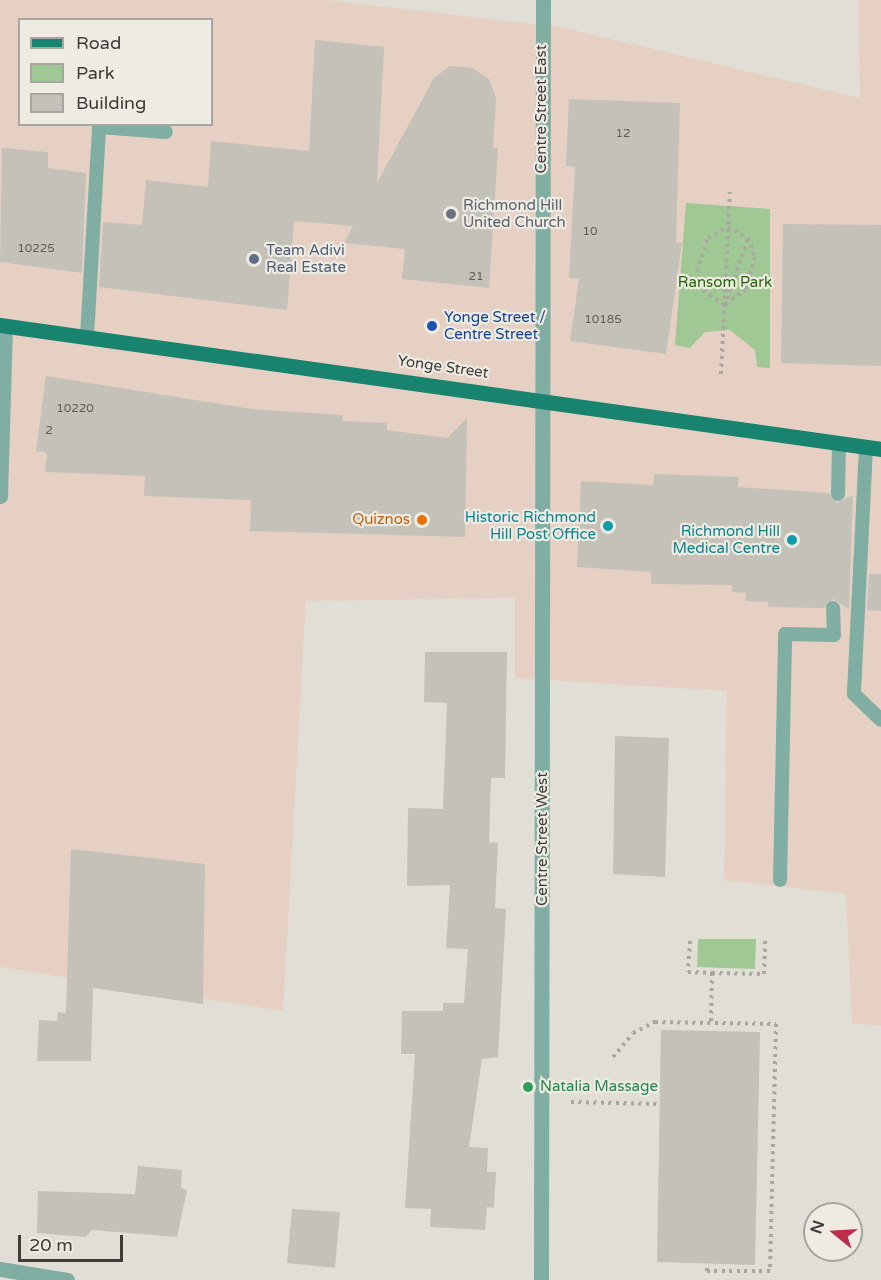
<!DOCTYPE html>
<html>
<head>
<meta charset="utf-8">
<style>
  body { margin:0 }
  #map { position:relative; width:881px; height:1280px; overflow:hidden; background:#e1ded5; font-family:"Varela Round",sans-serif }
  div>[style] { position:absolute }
  .commercial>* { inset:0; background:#e6d0c3 }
  .green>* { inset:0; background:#a0c894 }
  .building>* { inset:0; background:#c4c1b8 }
  .path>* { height:4px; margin-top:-2px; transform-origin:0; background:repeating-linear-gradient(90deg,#a9a7a0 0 3px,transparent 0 7.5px) }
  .service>* { height:14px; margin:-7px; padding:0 7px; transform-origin:7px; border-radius:7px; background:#81aea2 }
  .minor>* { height:15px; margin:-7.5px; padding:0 7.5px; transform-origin:7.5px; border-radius:7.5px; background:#81aea2 }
  .primary>* { height:15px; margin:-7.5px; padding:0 7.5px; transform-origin:7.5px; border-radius:7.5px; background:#18846f }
  .dots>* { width:16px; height:16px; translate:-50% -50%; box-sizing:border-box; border:3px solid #eeebe3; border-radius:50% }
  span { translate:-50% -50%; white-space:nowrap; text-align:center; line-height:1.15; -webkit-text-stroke:4.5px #eeebe3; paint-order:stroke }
  .number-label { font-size:12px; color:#5f5d59 }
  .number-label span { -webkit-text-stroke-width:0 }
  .street-label { font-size:15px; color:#3d3c39 }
  .worship-label { font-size:15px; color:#5b616d }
  .left { translate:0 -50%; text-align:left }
  .service-label { font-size:15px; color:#4e5e75 }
  .park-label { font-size:15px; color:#226800 }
  .transit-label { font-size:15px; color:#164399 }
  .culture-label { font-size:15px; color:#0d838f }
  .right { translate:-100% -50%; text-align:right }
  .food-label { font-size:15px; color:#c56008 }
  .leisure-label { font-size:15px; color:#27864d }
  .legend { position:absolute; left:18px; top:18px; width:195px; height:108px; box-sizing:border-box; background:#eeebe3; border:2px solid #a7a59f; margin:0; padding:8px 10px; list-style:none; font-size:18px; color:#3d3c39 }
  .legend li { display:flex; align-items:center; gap:12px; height:30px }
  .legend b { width:30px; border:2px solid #a7a59f }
  .north { position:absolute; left:803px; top:1202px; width:60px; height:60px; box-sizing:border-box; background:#eeebe3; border:2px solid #a7a59f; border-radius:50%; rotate:288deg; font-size:16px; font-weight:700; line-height:24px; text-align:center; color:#3d3c39 }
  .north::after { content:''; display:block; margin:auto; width:21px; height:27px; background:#bc2c4b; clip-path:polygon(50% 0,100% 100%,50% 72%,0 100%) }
  .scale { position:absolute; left:18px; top:1235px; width:105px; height:27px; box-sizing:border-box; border:3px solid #3d3c39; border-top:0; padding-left:8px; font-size:18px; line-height:21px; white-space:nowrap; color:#3d3c39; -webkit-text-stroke:4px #eeebe3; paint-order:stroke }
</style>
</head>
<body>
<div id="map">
  <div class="commercial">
    <i style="clip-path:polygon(evenodd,0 0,327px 0,560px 27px,860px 98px,858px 0,881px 0,881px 1026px,852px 1023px,846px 894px,724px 880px,727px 691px,515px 678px,515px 598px,306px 601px,283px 1011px,0 967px,0 0,20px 20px,212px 20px,212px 124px,20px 124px,20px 20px)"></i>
  </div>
  <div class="green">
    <i style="clip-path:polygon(686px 203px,770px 209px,770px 368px,757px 367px,755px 350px,730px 330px,705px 332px,690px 348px,675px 345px)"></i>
    <i style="clip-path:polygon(698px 939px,756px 939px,755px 969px,697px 967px)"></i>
  </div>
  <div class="building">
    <i style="clip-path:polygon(315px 40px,384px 47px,377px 183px,434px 78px,450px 66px,472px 68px,489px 79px,496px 98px,493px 148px,498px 148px,489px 288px,402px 279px,405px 249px,344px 243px,353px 226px,294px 221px,287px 310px,99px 287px,103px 222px,142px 225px,146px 180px,208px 187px,211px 141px,309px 151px)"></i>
    <i style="clip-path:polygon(569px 99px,680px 103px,676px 242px,682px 243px,666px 354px,570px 341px,579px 279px,569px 278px,575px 167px,566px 166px)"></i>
    <i style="clip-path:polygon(2px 148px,48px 152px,48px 168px,86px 173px,82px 273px,0 262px)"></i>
    <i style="clip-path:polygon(783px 224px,881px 225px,881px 366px,781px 363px)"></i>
    <i style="clip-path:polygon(46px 376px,252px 409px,343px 415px,342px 421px,387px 423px,387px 430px,447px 438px,467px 418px,465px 537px,250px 531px,251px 500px,144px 496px,145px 476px,45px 472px,47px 453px,36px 451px)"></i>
    <i style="clip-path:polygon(654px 474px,739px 477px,738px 487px,829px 493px,837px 503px,853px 495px,849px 609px,833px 599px,824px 608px,768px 607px,768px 602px,745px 601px,746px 593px,732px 592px,732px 585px,651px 584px,651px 572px,577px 567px,581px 481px,653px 485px)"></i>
    <i style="clip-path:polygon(869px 574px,881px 574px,881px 611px,867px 610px)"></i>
    <i style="clip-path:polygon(425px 652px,507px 652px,505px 778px,491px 778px,489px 842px,498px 843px,495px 908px,506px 909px,498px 1057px,482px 1059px,469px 1147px,488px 1148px,487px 1172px,496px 1172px,494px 1208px,487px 1207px,485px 1230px,430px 1227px,431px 1209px,405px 1208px,415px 1054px,401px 1054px,402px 1011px,443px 1011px,443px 1003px,464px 1003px,468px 949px,446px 948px,450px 885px,407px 886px,408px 808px,443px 809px,447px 703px,424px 702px)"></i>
    <i style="clip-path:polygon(615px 736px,669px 738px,665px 877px,613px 874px)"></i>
    <i style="clip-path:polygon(71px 849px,205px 864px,203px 1004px,93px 988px,91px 1061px,37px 1061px,39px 1020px,57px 1021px,58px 1012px,66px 1013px)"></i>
    <i style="clip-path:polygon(661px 1030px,760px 1032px,755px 1265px,657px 1262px)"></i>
    <i style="clip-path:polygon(138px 1166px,182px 1170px,181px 1188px,187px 1190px,177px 1237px,92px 1230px,85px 1237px,37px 1233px,38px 1191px,135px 1194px)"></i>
    <i style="clip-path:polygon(292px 1209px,340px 1212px,335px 1268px,287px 1263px)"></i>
  </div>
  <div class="path">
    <i style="left:728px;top:227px;width:23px;rotate:29deg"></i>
    <i style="left:748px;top:238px;width:20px;rotate:70deg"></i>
    <i style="left:755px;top:257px;width:33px;rotate:106deg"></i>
    <i style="left:746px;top:289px;width:27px;rotate:144deg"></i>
    <i style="left:724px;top:305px;width:31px;rotate:-144deg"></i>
    <i style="left:699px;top:287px;width:16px;rotate:-97deg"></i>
    <i style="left:697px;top:271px;width:35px;rotate:-72deg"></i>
    <i style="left:708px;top:238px;width:23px;rotate:-29deg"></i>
    <i style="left:727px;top:299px;width:65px;rotate:-71deg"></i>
    <i style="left:721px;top:374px;width:182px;rotate:-87.2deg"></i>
    <i style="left:690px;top:941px;width:31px;rotate:94deg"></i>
    <i style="left:688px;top:972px;width:24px;rotate:2deg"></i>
    <i style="left:712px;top:973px;width:49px;rotate:91.2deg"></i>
    <i style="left:712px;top:973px;width:52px;rotate:1.1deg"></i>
    <i style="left:764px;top:974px;width:34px;rotate:-88deg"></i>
    <i style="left:613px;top:1057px;width:31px;rotate:-50deg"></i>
    <i style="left:633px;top:1033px;width:25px;rotate:-27deg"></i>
    <i style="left:655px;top:1022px;width:121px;rotate:0.9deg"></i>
    <i style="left:776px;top:1024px;width:247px;rotate:91.4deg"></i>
    <i style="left:770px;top:1271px;width:63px;rotate:180deg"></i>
    <i style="left:707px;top:1271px;width:8px;rotate:-90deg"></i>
    <i style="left:571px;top:1102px;width:89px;rotate:1.3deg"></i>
  </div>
  <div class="service">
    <i style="left:87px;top:337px;width:210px;rotate:-86.7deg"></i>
    <i style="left:99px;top:127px;width:67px;rotate:4.3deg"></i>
    <i style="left:866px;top:447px;width:247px;rotate:92.8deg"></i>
    <i style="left:854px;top:694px;width:37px;rotate:44deg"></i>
    <i style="left:838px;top:494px;width:51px;rotate:-88.9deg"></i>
    <i style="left:780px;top:880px;width:246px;rotate:-88.8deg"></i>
    <i style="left:785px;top:634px;width:49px;rotate:1.2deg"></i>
    <i style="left:834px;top:635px;width:27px;rotate:-92deg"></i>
  </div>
  <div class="minor">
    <i style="left:0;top:496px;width:170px;rotate:-88.3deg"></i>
    <i style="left:0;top:1269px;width:68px;rotate:9.3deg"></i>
    <i style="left:541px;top:1280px;width:1280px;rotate:-89.91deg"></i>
  </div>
  <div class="primary">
    <i style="left:0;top:325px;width:890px;rotate:8.01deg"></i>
  </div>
  <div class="dots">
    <i style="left:451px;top:214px;background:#6b7280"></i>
    <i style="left:254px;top:259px;background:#5c6f8a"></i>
    <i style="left:432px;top:326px;background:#1a4fb4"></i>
    <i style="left:422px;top:520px;background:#e8710a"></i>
    <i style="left:608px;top:526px;background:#0f9aa8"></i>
    <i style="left:792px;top:540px;background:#0f9aa8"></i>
    <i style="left:528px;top:1087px;background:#2e9e5b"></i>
  </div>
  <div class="number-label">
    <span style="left:623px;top:134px">12</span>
    <span style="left:590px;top:232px">10</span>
    <span style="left:36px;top:249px">10225</span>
    <span style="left:476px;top:277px">21</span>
    <span style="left:603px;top:320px">10185</span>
    <span style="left:75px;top:409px">10220</span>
    <span style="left:49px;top:431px">2</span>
  </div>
  <div class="street-label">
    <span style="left:542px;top:109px;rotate:-90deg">Centre Street East</span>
    <span style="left:443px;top:367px;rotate:8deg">Yonge Street</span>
    <span style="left:543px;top:839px;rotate:-90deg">Centre Street West</span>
  </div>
  <div class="worship-label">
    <span class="left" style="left:463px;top:214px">Richmond Hill<br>United Church</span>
  </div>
  <div class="service-label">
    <span class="left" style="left:266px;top:259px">Team Adivi<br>Real Estate</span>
  </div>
  <div class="park-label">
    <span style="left:725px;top:283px">Ransom Park</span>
  </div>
  <div class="transit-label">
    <span class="left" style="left:444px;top:326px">Yonge Street /<br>Centre Street</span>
  </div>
  <div class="culture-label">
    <span class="right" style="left:596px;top:526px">Historic Richmond<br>Hill Post Office</span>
    <span class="right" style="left:780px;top:540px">Richmond Hill<br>Medical Centre</span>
  </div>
  <div class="food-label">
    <span class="right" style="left:410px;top:520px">Quiznos</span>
  </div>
  <div class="leisure-label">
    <span class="left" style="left:540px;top:1087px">Natalia Massage</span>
  </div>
  <ul class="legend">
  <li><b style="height:8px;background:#18846f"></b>Road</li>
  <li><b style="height:16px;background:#a0c894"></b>Park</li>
  <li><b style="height:16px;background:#c4c1b8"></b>Building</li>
  </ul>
  <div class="north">N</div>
  <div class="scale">20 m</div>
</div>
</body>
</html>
